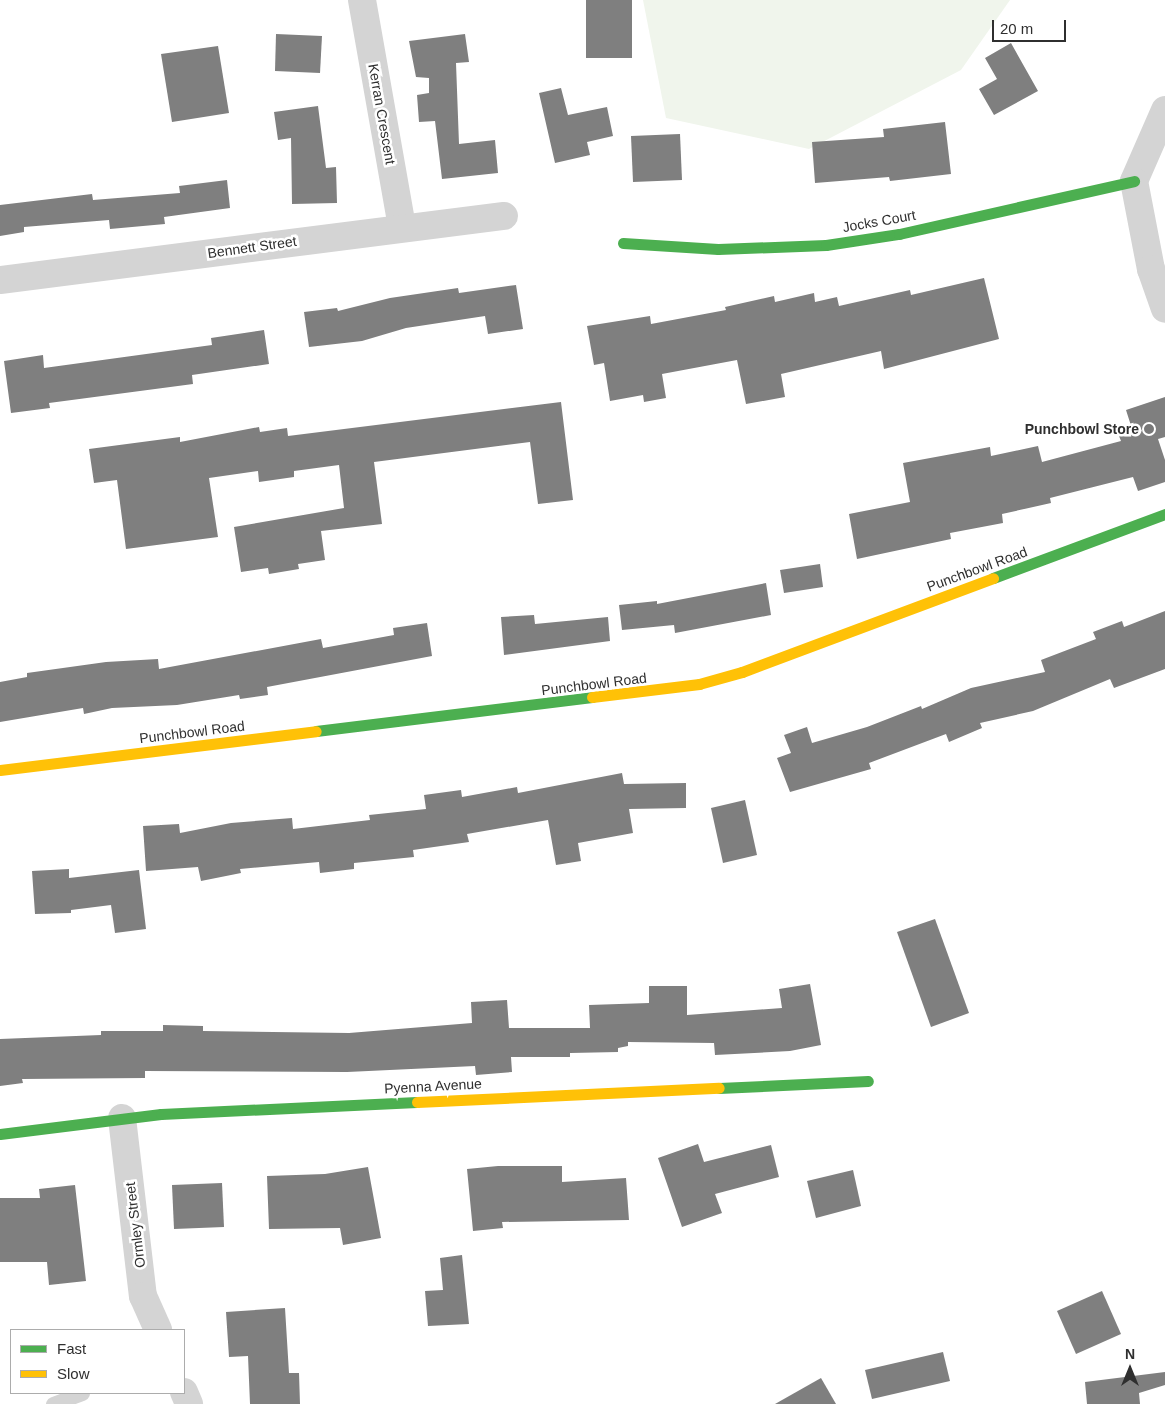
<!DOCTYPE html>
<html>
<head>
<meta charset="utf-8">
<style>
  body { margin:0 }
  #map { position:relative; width:1165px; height:1404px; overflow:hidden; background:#fff; font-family:Helvetica,sans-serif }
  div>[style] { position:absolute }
  .green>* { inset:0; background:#f0f5ec }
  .building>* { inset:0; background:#7f7f7f }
  .lane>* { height:15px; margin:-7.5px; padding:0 7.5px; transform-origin:7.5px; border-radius:7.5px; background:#d4d4d4 }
  .street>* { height:28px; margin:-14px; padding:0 14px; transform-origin:14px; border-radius:14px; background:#d4d4d4 }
  .fast>* { height:11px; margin:-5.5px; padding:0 5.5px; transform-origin:5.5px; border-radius:5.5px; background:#4caf50 }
  .slow>* { height:11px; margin:-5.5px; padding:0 5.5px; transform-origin:5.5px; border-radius:5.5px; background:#ffc107 }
  .dots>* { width:14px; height:14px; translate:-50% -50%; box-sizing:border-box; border:2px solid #fff; border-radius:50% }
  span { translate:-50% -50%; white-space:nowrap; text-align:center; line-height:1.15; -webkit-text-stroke:5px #fff; paint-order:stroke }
  .street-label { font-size:14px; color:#2f2f2f }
  .poi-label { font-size:14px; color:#2f2f2f; font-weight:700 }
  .right { translate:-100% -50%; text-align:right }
  .legend { position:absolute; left:10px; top:1329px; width:175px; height:65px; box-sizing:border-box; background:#fff; border:1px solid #acacac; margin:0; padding:6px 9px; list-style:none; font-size:15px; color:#2f2f2f }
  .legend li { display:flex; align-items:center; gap:10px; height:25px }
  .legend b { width:25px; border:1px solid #acacac }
  .north { position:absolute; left:1105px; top:1344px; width:50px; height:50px; -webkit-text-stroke:4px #fff; paint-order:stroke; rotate:0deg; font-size:14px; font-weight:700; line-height:20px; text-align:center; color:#2f2f2f }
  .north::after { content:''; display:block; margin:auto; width:18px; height:22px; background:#2f2f2f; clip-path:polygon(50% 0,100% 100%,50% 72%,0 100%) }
  .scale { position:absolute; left:992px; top:20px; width:74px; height:22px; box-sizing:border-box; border:2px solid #2f2f2f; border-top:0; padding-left:6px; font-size:15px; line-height:18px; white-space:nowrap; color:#2f2f2f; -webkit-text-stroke:4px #fff; paint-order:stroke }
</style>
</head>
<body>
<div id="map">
  <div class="green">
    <i style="clip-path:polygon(643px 0,1010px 0,961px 70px,809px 149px,666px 118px)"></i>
  </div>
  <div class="building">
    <i style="clip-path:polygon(586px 0,632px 0,632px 58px,586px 58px)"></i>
    <i style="clip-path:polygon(276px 34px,322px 36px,320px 73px,275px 71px)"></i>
    <i style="clip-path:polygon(465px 34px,469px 62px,456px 63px,459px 144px,495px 140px,498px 173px,442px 179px,435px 121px,419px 122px,417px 95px,429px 93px,429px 78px,416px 77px,409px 41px)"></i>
    <i style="clip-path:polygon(1011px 43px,1038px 91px,994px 115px,979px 89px,997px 79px,985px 58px)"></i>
    <i style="clip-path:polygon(218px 46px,229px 113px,172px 122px,161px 54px)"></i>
    <i style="clip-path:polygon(561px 88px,568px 115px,607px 107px,613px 136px,587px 142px,590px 155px,555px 163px,539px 93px)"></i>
    <i style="clip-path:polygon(318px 106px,326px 168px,336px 167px,337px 203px,292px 204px,291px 138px,278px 140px,274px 112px)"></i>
    <i style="clip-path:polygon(945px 122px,951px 174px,890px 181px,889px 177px,815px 183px,812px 142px,884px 137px,883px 129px)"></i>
    <i style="clip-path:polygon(680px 134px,682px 180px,633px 182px,631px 136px)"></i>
    <i style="clip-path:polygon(227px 180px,230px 208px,164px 217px,165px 224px,110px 229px,109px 220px,24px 227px,24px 232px,0 236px,0 205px,92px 194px,93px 200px,180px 193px,179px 186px)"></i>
    <i style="clip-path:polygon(984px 278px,999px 339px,884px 369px,881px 351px,781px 374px,785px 397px,746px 404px,737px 360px,662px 374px,666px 398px,644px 402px,643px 395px,610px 401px,604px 363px,594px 365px,587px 326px,650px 316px,651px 324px,726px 310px,725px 307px,774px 296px,775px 302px,814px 293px,815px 302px,837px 297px,839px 306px,910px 290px,911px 295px)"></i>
    <i style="clip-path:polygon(516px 285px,523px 329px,488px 334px,485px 316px,406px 328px,362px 341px,309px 347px,304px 312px,337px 308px,338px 311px,390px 298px,458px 288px,459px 293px)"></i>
    <i style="clip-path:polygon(264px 330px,269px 364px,192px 375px,193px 384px,49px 403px,50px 408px,11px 413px,4px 361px,43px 355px,44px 368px,212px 345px,211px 338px)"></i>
    <i style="clip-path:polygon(1165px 397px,1165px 437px,1158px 439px,1165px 460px,1165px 482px,1138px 491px,1133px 477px,1050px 498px,1051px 503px,1002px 514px,1003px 523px,950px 533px,951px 539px,857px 559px,849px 514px,910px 502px,903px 463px,990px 447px,991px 456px,1038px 446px,1042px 462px,1121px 441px,1119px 436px,1133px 432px,1126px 410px)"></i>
    <i style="clip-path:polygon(561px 402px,573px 500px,538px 504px,530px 442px,374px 462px,382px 524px,321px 531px,325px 560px,298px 564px,299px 569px,269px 574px,268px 568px,241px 572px,234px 527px,344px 508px,339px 465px,294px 471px,294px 477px,259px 482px,258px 471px,209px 478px,218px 537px,126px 549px,117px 480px,94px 483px,89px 449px,180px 437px,180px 442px,259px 427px,260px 432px,287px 428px,288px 436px)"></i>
    <i style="clip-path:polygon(820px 564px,823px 587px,784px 593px,780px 570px)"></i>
    <i style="clip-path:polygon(766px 583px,771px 615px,675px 633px,674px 625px,622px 630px,619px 605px,657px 601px,657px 604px)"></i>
    <i style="clip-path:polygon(1165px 611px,1165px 669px,1114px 688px,1110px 679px,1033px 711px,980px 723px,982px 728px,949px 742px,946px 734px,869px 763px,871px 769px,790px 792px,777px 758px,791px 753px,784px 735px,807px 727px,812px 743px,867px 727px,921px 706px,922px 709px,971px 688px,1045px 672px,1041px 660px,1096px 639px,1093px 632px,1122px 621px,1124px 627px)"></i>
    <i style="clip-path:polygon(534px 615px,535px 624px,608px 617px,610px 641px,504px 655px,501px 617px)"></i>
    <i style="clip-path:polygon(427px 623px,432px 656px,267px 687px,268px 695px,240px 699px,239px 695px,177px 705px,112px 708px,84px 714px,83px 708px,0 722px,0 682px,27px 677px,27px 673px,106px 662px,158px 659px,159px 669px,321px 639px,323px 648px,394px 635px,393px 628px)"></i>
    <i style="clip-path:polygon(622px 773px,624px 784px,686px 783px,686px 808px,629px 809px,633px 833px,578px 843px,581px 861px,556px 865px,548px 820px,467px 834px,469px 842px,413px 850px,414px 857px,354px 863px,354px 869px,320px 873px,319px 862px,240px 869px,241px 873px,201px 881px,198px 867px,146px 871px,143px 826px,179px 824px,180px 833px,231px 823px,292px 818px,293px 829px,370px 820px,369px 815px,426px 809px,424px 795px,461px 790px,462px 797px,517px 787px,518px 793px)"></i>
    <i style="clip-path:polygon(745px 800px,757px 855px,723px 863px,711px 808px)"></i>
    <i style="clip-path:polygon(69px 869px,69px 878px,139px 870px,146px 929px,115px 933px,111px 905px,71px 910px,71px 913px,35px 914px,32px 871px)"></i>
    <i style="clip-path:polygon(935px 919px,969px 1013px,931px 1027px,897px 932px)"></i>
    <i style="clip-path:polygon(810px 984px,821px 1045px,790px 1051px,715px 1055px,714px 1043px,628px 1042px,628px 1046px,618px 1048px,618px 1052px,570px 1053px,570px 1057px,511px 1057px,512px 1072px,476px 1075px,475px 1066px,347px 1072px,145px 1071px,145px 1078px,22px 1079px,23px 1083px,0 1086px,0 1039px,101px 1035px,101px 1031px,163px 1031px,163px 1025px,203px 1026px,203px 1031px,349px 1033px,472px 1023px,471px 1002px,507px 1000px,509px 1028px,590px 1028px,589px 1005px,649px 1003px,649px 986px,687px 986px,687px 1015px,782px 1008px,779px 989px)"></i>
    <i style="clip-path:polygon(698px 1144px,704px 1162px,771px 1145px,779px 1177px,715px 1194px,722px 1213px,682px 1227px,658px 1158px)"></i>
    <i style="clip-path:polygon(498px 1166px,562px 1166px,562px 1182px,626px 1178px,629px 1220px,502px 1222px,503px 1228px,473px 1231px,467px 1169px)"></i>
    <i style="clip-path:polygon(368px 1167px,381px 1238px,343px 1245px,340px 1228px,269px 1229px,267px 1176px,325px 1174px)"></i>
    <i style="clip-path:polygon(853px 1170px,861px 1206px,816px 1218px,807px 1181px)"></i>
    <i style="clip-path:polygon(222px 1183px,224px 1227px,174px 1229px,172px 1185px)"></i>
    <i style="clip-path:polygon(75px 1185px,86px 1281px,49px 1285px,47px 1262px,0 1262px,0 1198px,40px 1198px,39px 1189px)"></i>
    <i style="clip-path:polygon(462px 1255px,469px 1324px,428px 1326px,425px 1291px,443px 1290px,440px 1258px)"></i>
    <i style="clip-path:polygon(1102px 1291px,1121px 1334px,1076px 1354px,1057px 1311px)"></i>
    <i style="clip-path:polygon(285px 1308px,289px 1373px,299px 1373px,300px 1404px,250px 1404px,248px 1356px,229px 1357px,226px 1312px)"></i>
    <i style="clip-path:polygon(943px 1352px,950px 1381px,872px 1399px,865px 1370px)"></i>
    <i style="clip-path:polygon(1165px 1372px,1165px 1385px,1139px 1393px,1140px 1404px,1087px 1404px,1085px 1382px)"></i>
    <i style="clip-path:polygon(821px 1378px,836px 1404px,775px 1404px)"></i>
  </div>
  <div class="lane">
    <i style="left:53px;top:1404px;width:31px;rotate:-21deg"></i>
  </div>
  <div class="street">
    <i style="left:362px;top:0;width:230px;rotate:80deg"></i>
    <i style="left:1165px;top:110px;width:77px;rotate:113.6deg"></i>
    <i style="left:1134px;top:181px;width:90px;rotate:79.1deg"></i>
    <i style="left:1151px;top:269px;width:42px;rotate:70.7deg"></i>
    <i style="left:0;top:280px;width:508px;rotate:-7.24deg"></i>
    <i style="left:122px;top:1118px;width:179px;rotate:83.3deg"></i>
    <i style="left:143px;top:1296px;width:37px;rotate:66deg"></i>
    <i style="left:184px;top:1392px;width:13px;rotate:67deg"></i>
  </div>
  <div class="fast">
    <i style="left:623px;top:243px;width:95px;rotate:3.6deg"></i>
    <i style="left:718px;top:249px;width:108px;rotate:-2.1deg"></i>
    <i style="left:826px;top:245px;width:74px;rotate:-8.6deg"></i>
    <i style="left:899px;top:234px;width:241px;rotate:-12.7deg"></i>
    <i style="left:993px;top:578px;width:184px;rotate:-20.4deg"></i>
    <i style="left:316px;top:731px;width:278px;rotate:-7deg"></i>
    <i style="left:719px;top:1088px;width:149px;rotate:-2.7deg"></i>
    <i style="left:0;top:1134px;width:162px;rotate:-7.1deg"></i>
    <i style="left:161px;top:1114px;width:256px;rotate:-2.7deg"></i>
  </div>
  <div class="slow">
    <i style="left:592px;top:697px;width:108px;rotate:-6.9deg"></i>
    <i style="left:699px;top:684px;width:45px;rotate:-15.6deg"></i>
    <i style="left:742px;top:672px;width:268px;rotate:-20.5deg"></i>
    <i style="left:0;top:770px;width:318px;rotate:-7deg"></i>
    <i style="left:417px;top:1102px;width:302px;rotate:-2.7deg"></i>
  </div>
  <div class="dots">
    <i style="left:1149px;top:429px;background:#787878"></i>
  </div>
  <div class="street-label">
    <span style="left:382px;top:114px;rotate:80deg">Kerran Crescent</span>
    <span style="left:879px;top:221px;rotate:-10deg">Jocks Court</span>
    <span style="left:252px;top:247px;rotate:-8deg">Bennett Street</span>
    <span style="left:977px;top:569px;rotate:-20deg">Punchbowl Road</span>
    <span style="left:594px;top:684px;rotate:-7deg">Punchbowl Road</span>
    <span style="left:192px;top:732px;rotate:-7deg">Punchbowl Road</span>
    <span style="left:433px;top:1086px;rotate:-3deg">Pyenna Avenue</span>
    <span style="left:135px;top:1225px;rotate:-97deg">Ormley Street</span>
  </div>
  <div class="poi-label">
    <span class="right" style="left:1139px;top:429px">Punchbowl Store</span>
  </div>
  <ul class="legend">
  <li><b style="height:6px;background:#4caf50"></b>Fast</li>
  <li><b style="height:6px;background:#ffc107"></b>Slow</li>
  </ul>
  <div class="north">N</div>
  <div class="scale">20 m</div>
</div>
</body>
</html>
